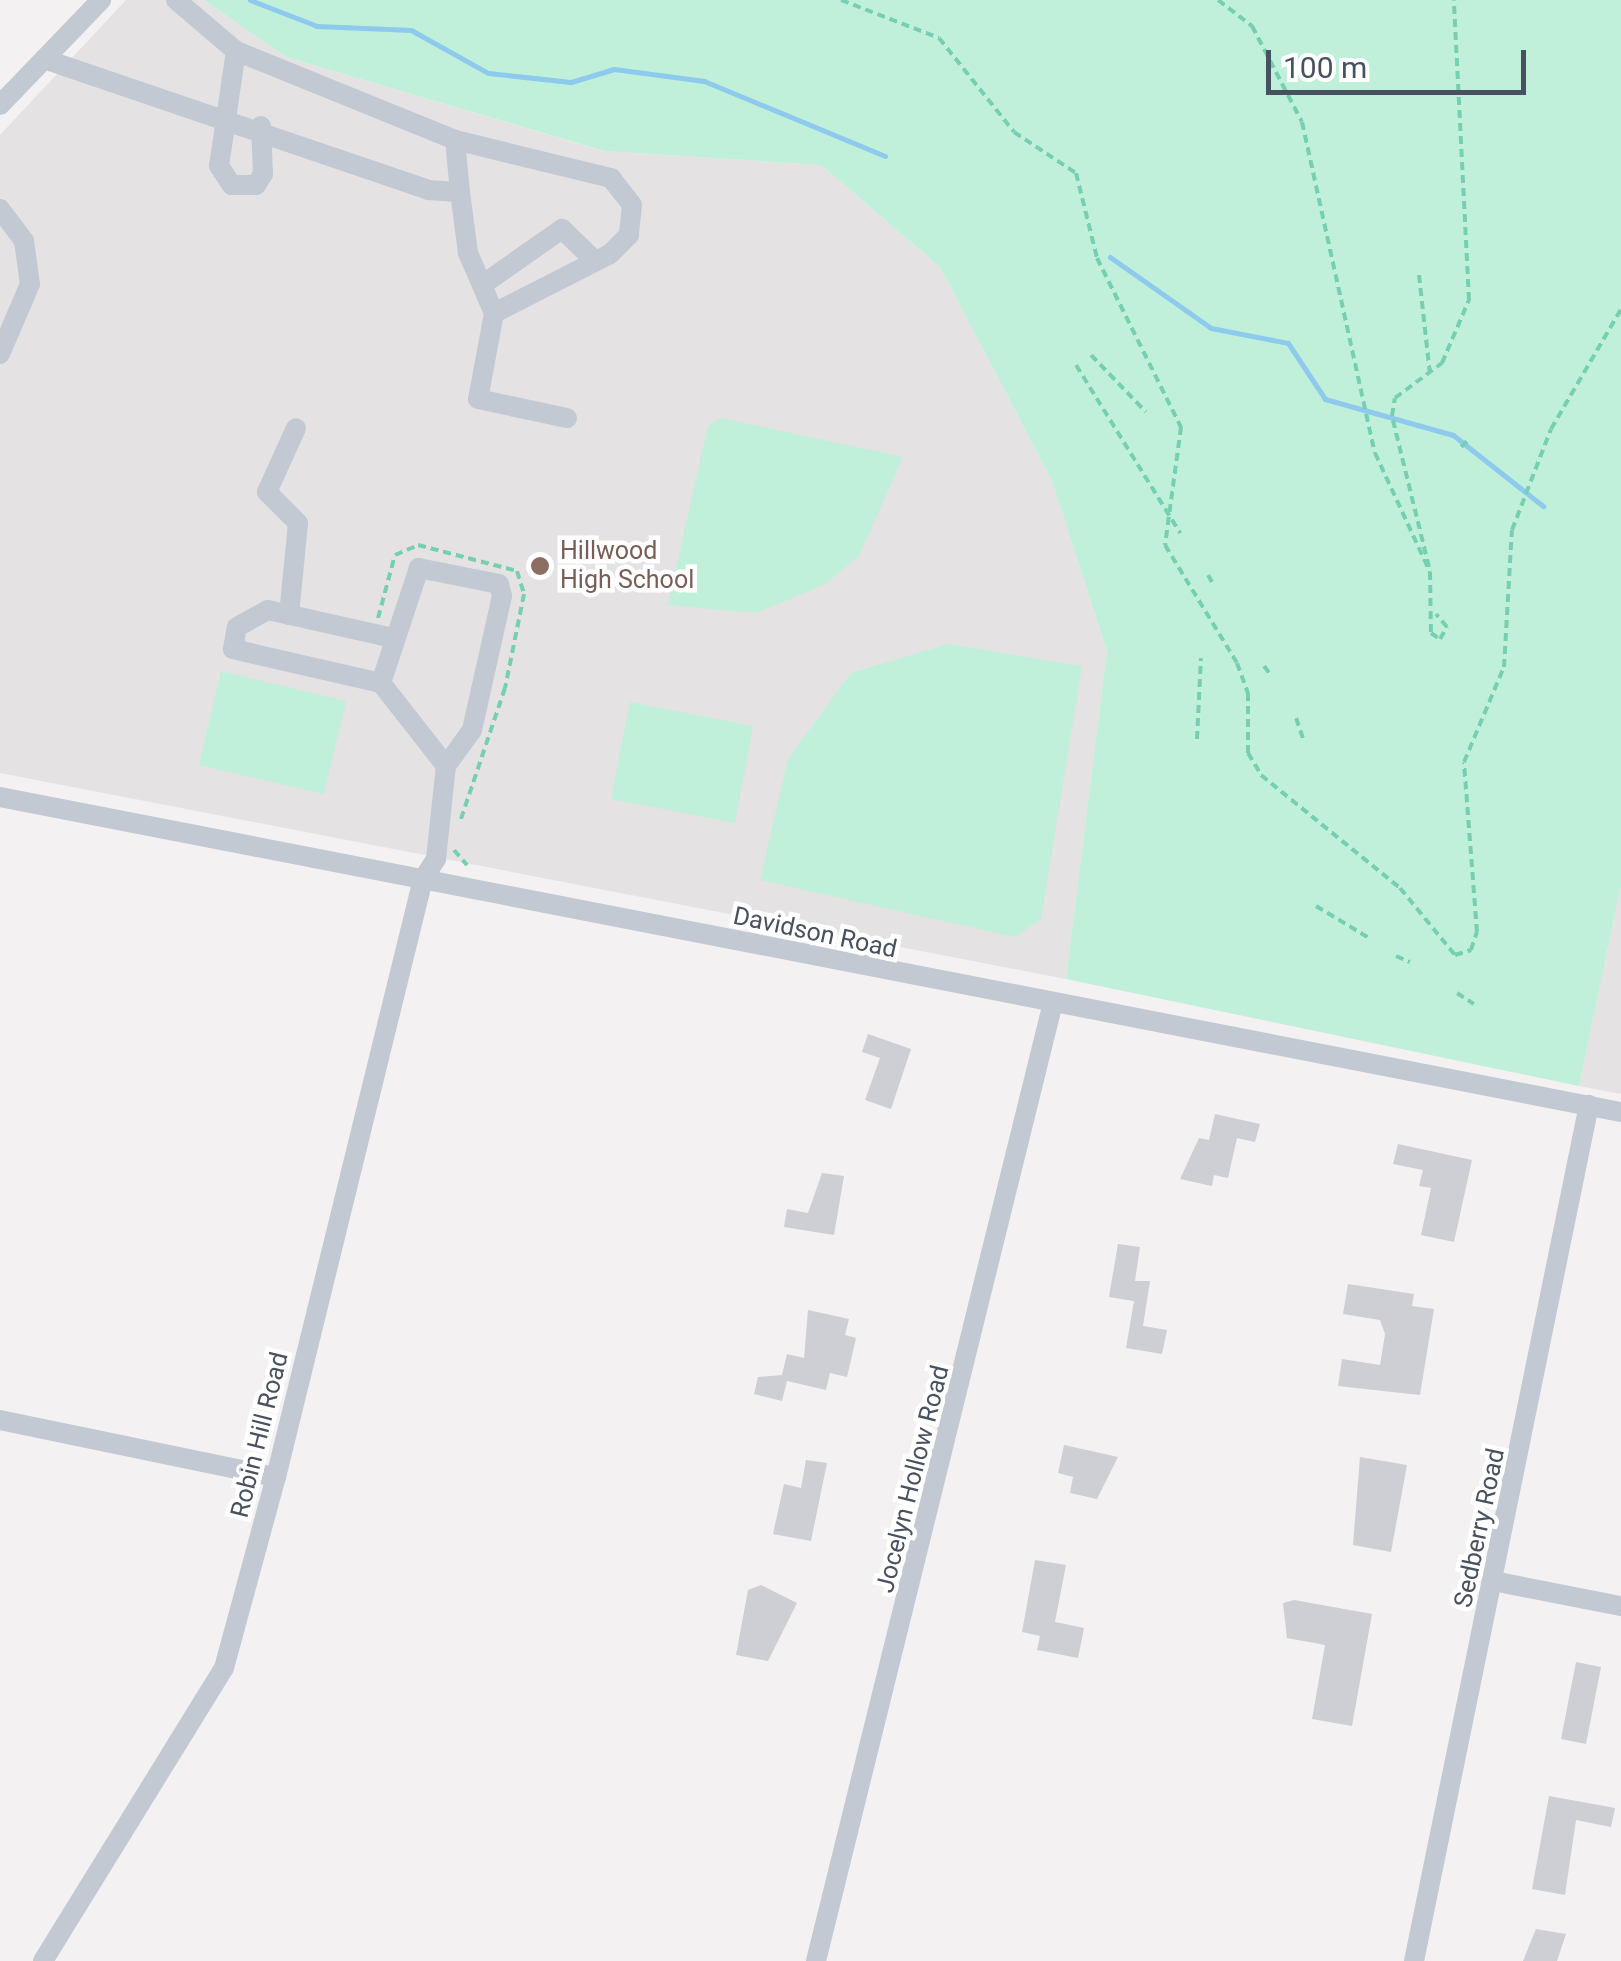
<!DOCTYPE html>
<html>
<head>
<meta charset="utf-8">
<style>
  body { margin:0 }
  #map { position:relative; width:1621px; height:1961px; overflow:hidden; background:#f3f1f1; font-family:Roboto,sans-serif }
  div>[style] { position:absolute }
  .education>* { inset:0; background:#e4e2e3 }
  .green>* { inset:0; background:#c0f0da }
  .stream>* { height:5px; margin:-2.5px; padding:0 2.5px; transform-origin:2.5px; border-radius:2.5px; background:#8dcaed }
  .building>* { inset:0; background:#cdcfd5 }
  .path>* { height:4px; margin-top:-2px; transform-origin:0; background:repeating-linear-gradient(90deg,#77cfb2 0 8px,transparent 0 13px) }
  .minor>* { height:20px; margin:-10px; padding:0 10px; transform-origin:10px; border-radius:10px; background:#c2c9d3 }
  .dots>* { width:28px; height:28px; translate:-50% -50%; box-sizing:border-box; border:5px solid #fff; border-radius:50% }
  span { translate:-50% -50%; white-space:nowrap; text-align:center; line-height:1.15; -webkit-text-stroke:9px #fff; paint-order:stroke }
  .education-label { font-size:25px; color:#785e54 }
  .left { translate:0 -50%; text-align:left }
  .street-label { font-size:25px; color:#48515f }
  .scale { position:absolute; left:1266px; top:50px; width:260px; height:45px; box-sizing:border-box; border:5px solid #48515f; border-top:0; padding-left:12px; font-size:30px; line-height:35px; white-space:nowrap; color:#48515f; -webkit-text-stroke:8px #fff; paint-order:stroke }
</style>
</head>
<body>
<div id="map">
  <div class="education">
    <i style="clip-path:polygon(126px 0,204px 0,286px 57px,603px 151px,821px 165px,940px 267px,1052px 481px,1107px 651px,1066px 979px,0 773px,0 135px)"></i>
    <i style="clip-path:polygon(1621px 885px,1621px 1094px,1579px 1086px)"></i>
  </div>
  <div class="green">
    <i style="clip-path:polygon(204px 0,1621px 0,1621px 885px,1579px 1086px,1066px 979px,1107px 651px,1052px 481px,940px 267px,821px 165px,604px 151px,286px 57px)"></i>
    <i style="clip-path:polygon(721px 418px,903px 457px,859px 556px,824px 585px,756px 613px,668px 605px,708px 426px)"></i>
    <i style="clip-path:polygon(948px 644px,1082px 666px,1041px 919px,1015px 937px,760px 880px,788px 759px,851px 673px)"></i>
    <i style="clip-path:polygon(221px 671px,346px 701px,324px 794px,199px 765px)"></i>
    <i style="clip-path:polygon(630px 702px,753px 726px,735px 823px,611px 799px)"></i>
  </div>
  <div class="stream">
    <i style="left:250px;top:0;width:72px;rotate:21.2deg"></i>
    <i style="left:317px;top:26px;width:94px;rotate:2.4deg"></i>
    <i style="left:411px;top:30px;width:88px;rotate:29.2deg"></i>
    <i style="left:488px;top:73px;width:83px;rotate:6.2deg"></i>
    <i style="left:571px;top:82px;width:45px;rotate:-16.8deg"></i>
    <i style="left:614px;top:69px;width:91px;rotate:7.6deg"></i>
    <i style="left:704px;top:81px;width:196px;rotate:22.5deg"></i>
    <i style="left:1110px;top:257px;width:123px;rotate:35.1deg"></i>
    <i style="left:1211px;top:328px;width:78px;rotate:11deg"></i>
    <i style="left:1288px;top:343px;width:67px;rotate:56.5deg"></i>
    <i style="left:1325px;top:399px;width:133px;rotate:15.7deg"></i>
    <i style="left:1453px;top:435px;width:115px;rotate:38.3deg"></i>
  </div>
  <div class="building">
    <i style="clip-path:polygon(868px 1034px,911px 1049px,891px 1109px,865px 1100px,880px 1058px,862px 1052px)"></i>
    <i style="clip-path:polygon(1215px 1114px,1260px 1124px,1255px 1142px,1237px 1138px,1228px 1178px,1214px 1175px,1212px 1186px,1180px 1179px,1199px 1138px,1209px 1140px)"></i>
    <i style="clip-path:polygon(1398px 1144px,1472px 1160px,1454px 1242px,1421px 1235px,1431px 1188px,1419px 1186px,1423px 1170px,1393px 1164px)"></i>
    <i style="clip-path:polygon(822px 1173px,844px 1176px,834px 1235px,784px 1227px,787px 1209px,808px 1213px)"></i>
    <i style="clip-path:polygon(1118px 1244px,1140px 1247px,1135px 1281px,1150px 1281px,1143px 1326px,1167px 1330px,1162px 1354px,1126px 1348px,1134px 1301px,1109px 1297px)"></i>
    <i style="clip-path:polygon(1348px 1284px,1414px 1294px,1412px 1306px,1434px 1309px,1420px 1395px,1338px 1386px,1342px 1359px,1380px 1365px,1385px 1334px,1380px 1320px,1343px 1314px)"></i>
    <i style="clip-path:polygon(808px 1310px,849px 1319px,845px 1335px,856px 1338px,847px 1377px,830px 1373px,826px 1390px,787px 1381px,782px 1401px,754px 1394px,758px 1377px,782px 1375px,787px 1354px,804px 1358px)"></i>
    <i style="clip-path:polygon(1064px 1445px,1118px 1457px,1097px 1499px,1070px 1493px,1073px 1477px,1058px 1473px)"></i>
    <i style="clip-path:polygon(1360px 1457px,1407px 1465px,1391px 1552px,1353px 1545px)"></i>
    <i style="clip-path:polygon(806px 1460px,827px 1463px,811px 1541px,773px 1534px,784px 1484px,801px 1488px)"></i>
    <i style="clip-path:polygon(1035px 1560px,1066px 1565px,1055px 1622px,1084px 1628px,1078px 1658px,1037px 1650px,1040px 1636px,1022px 1632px)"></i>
    <i style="clip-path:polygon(761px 1585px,797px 1603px,768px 1661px,736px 1655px,748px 1590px)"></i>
    <i style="clip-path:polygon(1294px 1600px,1372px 1614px,1352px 1726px,1312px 1719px,1325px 1645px,1287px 1638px,1283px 1603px)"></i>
    <i style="clip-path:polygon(1576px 1662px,1601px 1667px,1586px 1744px,1561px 1739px)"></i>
    <i style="clip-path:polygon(1549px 1796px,1615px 1808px,1611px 1827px,1576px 1820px,1565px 1895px,1532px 1889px)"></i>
    <i style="clip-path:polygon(1536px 1929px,1566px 1934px,1557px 1961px,1523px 1961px)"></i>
  </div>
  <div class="path">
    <i style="left:841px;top:0;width:105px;rotate:21.2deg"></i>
    <i style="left:939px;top:38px;width:120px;rotate:51.4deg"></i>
    <i style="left:1014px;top:132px;width:74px;rotate:33.5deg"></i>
    <i style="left:1076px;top:173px;width:88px;rotate:76.1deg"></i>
    <i style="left:1097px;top:258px;width:189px;rotate:63.6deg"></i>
    <i style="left:1181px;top:427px;width:119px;rotate:97.7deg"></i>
    <i style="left:1165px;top:545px;width:138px;rotate:58.6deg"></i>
    <i style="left:1237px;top:663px;width:32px;rotate:70deg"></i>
    <i style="left:1248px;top:693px;width:60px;rotate:90deg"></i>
    <i style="left:1248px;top:753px;width:26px;rotate:59deg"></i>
    <i style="left:1261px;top:775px;width:179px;rotate:39.1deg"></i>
    <i style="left:1400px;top:888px;width:87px;rotate:50.6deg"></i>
    <i style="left:1455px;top:955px;width:17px;rotate:-17deg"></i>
    <i style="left:1471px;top:950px;width:19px;rotate:-72deg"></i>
    <i style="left:1477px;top:932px;width:170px;rotate:-94.4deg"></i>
    <i style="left:1464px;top:762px;width:103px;rotate:-67.2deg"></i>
    <i style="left:1504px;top:667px;width:137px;rotate:-86.7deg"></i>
    <i style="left:1512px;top:530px;width:108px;rotate:-68.9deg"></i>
    <i style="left:1551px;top:429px;width:139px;rotate:-59.7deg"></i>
    <i style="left:1218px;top:0;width:43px;rotate:37.4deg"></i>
    <i style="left:1252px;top:26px;width:108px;rotate:62.5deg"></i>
    <i style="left:1302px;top:122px;width:339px;rotate:77.6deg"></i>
    <i style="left:1375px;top:453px;width:131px;rotate:65.2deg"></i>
    <i style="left:1430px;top:572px;width:61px;rotate:89.1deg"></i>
    <i style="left:1431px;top:633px;width:11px;rotate:34deg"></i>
    <i style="left:1440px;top:639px;width:14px;rotate:-60deg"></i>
    <i style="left:1447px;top:627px;width:17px;rotate:-130deg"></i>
    <i style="left:1419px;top:275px;width:101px;rotate:83.7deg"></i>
    <i style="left:1091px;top:355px;width:79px;rotate:46deg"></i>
    <i style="left:1076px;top:365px;width:198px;rotate:58.2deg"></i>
    <i style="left:1461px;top:447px;width:11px;rotate:-45deg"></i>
    <i style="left:1429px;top:567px;width:155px;rotate:-103.8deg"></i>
    <i style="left:1392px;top:416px;width:18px;rotate:-81deg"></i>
    <i style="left:1395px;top:398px;width:59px;rotate:-36.7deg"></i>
    <i style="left:1442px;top:363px;width:69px;rotate:-66.8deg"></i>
    <i style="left:1469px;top:300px;width:300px;rotate:-92.9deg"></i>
    <i style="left:1208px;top:575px;width:8px;rotate:60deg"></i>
    <i style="left:378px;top:618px;width:65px;rotate:-74.9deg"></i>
    <i style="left:395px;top:555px;width:25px;rotate:-23deg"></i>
    <i style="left:418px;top:545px;width:102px;rotate:14.7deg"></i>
    <i style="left:517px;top:571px;width:24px;rotate:73deg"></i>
    <i style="left:524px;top:594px;width:96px;rotate:101.4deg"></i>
    <i style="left:505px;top:688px;width:141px;rotate:108.6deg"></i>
    <i style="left:1264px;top:666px;width:10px;rotate:53deg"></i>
    <i style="left:1296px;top:718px;width:24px;rotate:71deg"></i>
    <i style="left:1197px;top:739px;width:81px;rotate:-87.2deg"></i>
    <i style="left:454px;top:850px;width:20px;rotate:49deg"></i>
    <i style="left:1316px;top:906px;width:62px;rotate:31.1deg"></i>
    <i style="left:1396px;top:956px;width:15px;rotate:23deg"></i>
    <i style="left:1457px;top:993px;width:20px;rotate:33deg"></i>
  </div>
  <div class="minor">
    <i style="left:176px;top:0;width:79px;rotate:40.4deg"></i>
    <i style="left:236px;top:51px;width:236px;rotate:22.1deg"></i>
    <i style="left:455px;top:140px;width:52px;rotate:84.5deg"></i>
    <i style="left:236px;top:51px;width:116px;rotate:98.4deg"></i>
    <i style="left:219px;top:166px;width:23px;rotate:56deg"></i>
    <i style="left:232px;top:185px;width:24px"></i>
    <i style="left:256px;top:185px;width:13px;rotate:-58deg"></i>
    <i style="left:263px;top:174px;width:48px;rotate:-92.4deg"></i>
    <i style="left:44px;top:59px;width:406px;rotate:18.8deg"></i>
    <i style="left:428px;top:190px;width:32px;rotate:4deg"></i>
    <i style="left:460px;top:192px;width:62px;rotate:82.5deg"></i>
    <i style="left:468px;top:253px;width:65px;rotate:66.6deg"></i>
    <i style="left:494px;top:313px;width:87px;rotate:100.5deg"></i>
    <i style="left:478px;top:399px;width:91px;rotate:12.1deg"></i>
    <i style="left:0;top:105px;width:146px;rotate:-46.1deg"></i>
    <i style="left:455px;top:140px;width:161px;rotate:13.7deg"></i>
    <i style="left:611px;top:178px;width:34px;rotate:52deg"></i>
    <i style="left:632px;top:205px;width:30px;rotate:96deg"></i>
    <i style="left:629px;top:235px;width:27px;rotate:135deg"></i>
    <i style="left:610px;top:254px;width:130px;rotate:153deg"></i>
    <i style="left:0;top:209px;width:40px;rotate:53deg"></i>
    <i style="left:24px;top:241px;width:43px;rotate:82.1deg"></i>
    <i style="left:30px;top:284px;width:76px;rotate:113.2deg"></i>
    <i style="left:482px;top:285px;width:98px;rotate:-35deg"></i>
    <i style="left:562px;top:229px;width:46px;rotate:44.1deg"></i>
    <i style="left:289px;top:615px;width:92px;rotate:-84.4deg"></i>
    <i style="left:298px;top:523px;width:44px;rotate:-135deg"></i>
    <i style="left:267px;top:492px;width:70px;rotate:-65.6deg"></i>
    <i style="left:381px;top:683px;width:152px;rotate:-167.1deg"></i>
    <i style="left:233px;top:649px;width:22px;rotate:-80deg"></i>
    <i style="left:237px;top:627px;width:35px;rotate:-29deg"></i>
    <i style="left:268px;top:610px;width:128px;rotate:12.6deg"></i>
    <i style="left:0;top:797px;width:1651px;rotate:11deg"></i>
    <i style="left:0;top:1420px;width:282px;rotate:11.7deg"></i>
    <i style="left:1493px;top:1581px;width:130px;rotate:11.1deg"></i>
    <i style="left:43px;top:1961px;width:344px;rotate:-58.3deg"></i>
    <i style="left:224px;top:1668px;width:198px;rotate:-74.8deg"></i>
    <i style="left:276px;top:1477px;width:616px;rotate:-76.19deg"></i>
    <i style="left:423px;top:879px;width:24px;rotate:-57deg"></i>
    <i style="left:436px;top:859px;width:94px;rotate:-83.9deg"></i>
    <i style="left:446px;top:766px;width:44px;rotate:-54.2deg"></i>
    <i style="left:472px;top:730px;width:137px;rotate:-77.4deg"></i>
    <i style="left:502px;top:596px;width:12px;rotate:-104deg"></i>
    <i style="left:499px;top:584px;width:82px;rotate:-168.7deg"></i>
    <i style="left:419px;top:568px;width:121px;rotate:108.3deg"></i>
    <i style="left:381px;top:683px;width:105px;rotate:51.9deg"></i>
    <i style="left:816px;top:1961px;width:983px;rotate:-76.11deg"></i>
    <i style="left:1414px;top:1961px;width:874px;rotate:-78.45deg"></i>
  </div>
  <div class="dots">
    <i style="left:540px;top:566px;background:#8d6e63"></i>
  </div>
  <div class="education-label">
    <span class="left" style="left:560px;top:566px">Hillwood<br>High School</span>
  </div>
  <div class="street-label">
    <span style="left:815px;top:933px;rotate:12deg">Davidson Road</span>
    <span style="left:260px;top:1435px;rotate:-76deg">Robin Hill Road</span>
    <span style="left:913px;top:1479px;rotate:-76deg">Jocelyn Hollow Road</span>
    <span style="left:1480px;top:1528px;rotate:-78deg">Sedberry Road</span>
  </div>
  <div class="scale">100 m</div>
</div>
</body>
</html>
